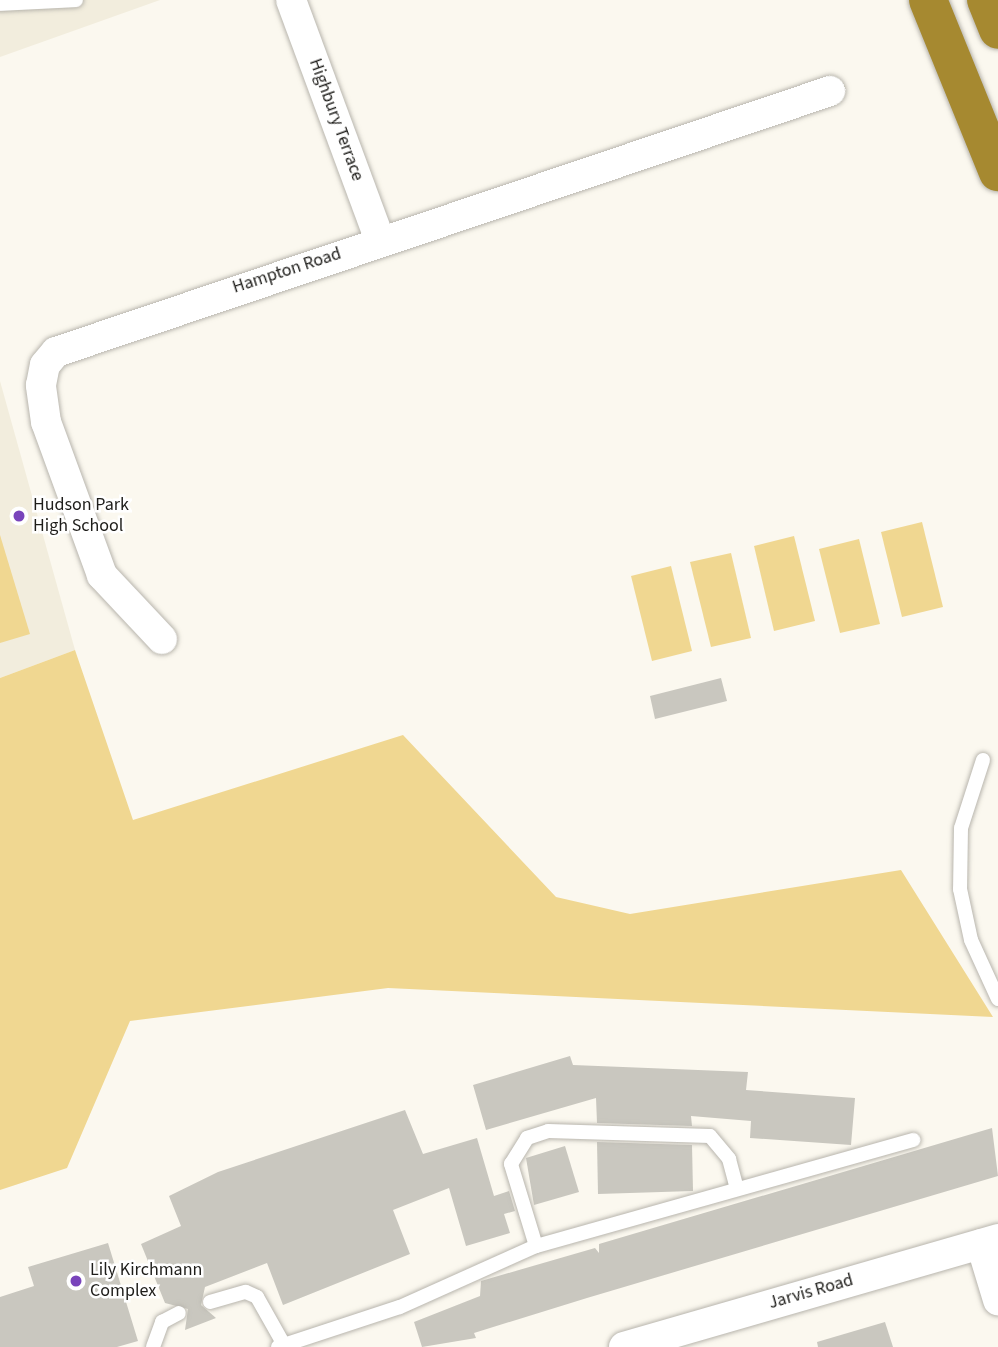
<!DOCTYPE html>
<html>
<head>
<meta charset="utf-8">
<style>
  body { margin:0 }
  #map { position:relative; width:998px; height:1347px; overflow:hidden; background:#fbf8ef; font-family:"Source Sans 3",sans-serif }
  div>[style] { position:absolute }
  .built>* { inset:0; background:#f2eddd }
  .green>* { inset:0; background:#f0d791 }
  .building>* { inset:0; background:#c9c7bf }
  .roads { filter:drop-shadow(0 0 2px #b8b5ad) drop-shadow(0 0 2px #b8b5ad) }
  .lane>* { height:14px; margin:-7px; padding:0 7px; transform-origin:7px; border-radius:7px; background:#fff }
  .street>* { height:30px; margin:-15px; padding:0 15px; transform-origin:15px; border-radius:15px; background:#fff }
  .highway>* { height:38px; margin:-19px; padding:0 19px; transform-origin:19px; border-radius:19px; background:#a68930 }
  .dots>* { width:19px; height:19px; translate:-50% -50%; box-sizing:border-box; border:4px solid #fff; border-radius:50% }
  span { translate:-50% -50%; white-space:nowrap; text-align:center; line-height:1.15; -webkit-text-stroke:5px #fff; paint-order:stroke }
  .street-label { font-size:18px; color:#1e1d1a }
  .poi-label { font-size:18px; color:#1e1d1a }
  .left { translate:0 -50%; text-align:left }
</style>
</head>
<body>
<div id="map">
  <div class="built">
    <i style="clip-path:polygon(0 0,160px 0,0 57px)"></i>
    <i style="clip-path:polygon(0 381px,75px 650px,0 678px)"></i>
  </div>
  <div class="green">
    <i style="clip-path:polygon(922px 522px,943px 607px,902px 617px,881px 532px)"></i>
    <i style="clip-path:polygon(0 535px,30px 634px,0 643px)"></i>
    <i style="clip-path:polygon(794px 536px,815px 621px,774px 631px,754px 546px)"></i>
    <i style="clip-path:polygon(859px 539px,880px 624px,840px 633px,819px 549px)"></i>
    <i style="clip-path:polygon(731px 553px,751px 638px,711px 647px,690px 562px)"></i>
    <i style="clip-path:polygon(671px 566px,692px 651px,652px 661px,631px 576px)"></i>
    <i style="clip-path:polygon(75px 650px,133px 820px,403px 735px,556px 897px,630px 914px,901px 870px,993px 1017px,388px 988px,130px 1021px,67px 1168px,0 1190px,0 678px)"></i>
  </div>
  <div class="building">
    <i style="clip-path:polygon(721px 678px,727px 701px,655px 719px,650px 696px)"></i>
    <i style="clip-path:polygon(570px 1056px,573px 1065px,748px 1072px,746px 1090px,855px 1098px,851px 1145px,750px 1138px,751px 1121px,691px 1116px,692px 1126px,597px 1123px,596px 1098px,486px 1130px,473px 1085px)"></i>
    <i style="clip-path:polygon(405px 1110px,423px 1154px,477px 1138px,494px 1196px,509px 1191px,515px 1211px,504px 1214px,510px 1233px,466px 1246px,449px 1188px,393px 1210px,410px 1254px,283px 1305px,267px 1263px,205px 1287px,201px 1305px,216px 1318px,185px 1330px,188px 1309px,165px 1303px,141px 1244px,181px 1226px,169px 1196px,218px 1172px)"></i>
    <i style="clip-path:polygon(992px 1128px,998px 1176px,587px 1298px,474px 1333px,476px 1338px,422px 1347px,414px 1322px,480px 1296px,481px 1281px,595px 1248px,599px 1253px,599px 1244px)"></i>
    <i style="clip-path:polygon(597px 1142px,692px 1145px,693px 1191px,598px 1194px)"></i>
    <i style="clip-path:polygon(565px 1146px,579px 1192px,534px 1205px,526px 1158px)"></i>
    <i style="clip-path:polygon(108px 1243px,138px 1341px,117px 1347px,0 1347px,0 1297px,34px 1286px,28px 1267px)"></i>
    <i style="clip-path:polygon(885px 1322px,893px 1347px,818px 1347px,817px 1342px)"></i>
  </div>
  <div class="roads">
    <div class="lane">
      <i style="left:0;top:4px;width:76px;rotate:-3deg"></i>
      <i style="left:983px;top:760px;width:71px;rotate:107.9deg"></i>
      <i style="left:961px;top:828px;width:61px;rotate:90.9deg"></i>
      <i style="left:960px;top:889px;width:52px;rotate:77.8deg"></i>
      <i style="left:971px;top:940px;width:65px;rotate:65.4deg"></i>
      <i style="left:536px;top:1246px;width:86px;rotate:-107deg"></i>
      <i style="left:511px;top:1164px;width:31px;rotate:-58deg"></i>
      <i style="left:527px;top:1138px;width:22px;rotate:-18deg"></i>
      <i style="left:548px;top:1131px;width:162px;rotate:1.8deg"></i>
      <i style="left:710px;top:1136px;width:30px;rotate:50deg"></i>
      <i style="left:729px;top:1159px;width:31px;rotate:75deg"></i>
      <i style="left:210px;top:1302px;width:37px;rotate:-16deg"></i>
      <i style="left:246px;top:1292px;width:12px;rotate:24deg"></i>
      <i style="left:257px;top:1297px;width:55px;rotate:60.6deg"></i>
      <i style="left:153px;top:1347px;width:27px;rotate:-70deg"></i>
      <i style="left:162px;top:1322px;width:19px;rotate:-28deg"></i>
      <i style="left:278px;top:1347px;width:128px;rotate:-18.2deg"></i>
      <i style="left:400px;top:1307px;width:149px;rotate:-24.2deg"></i>
      <i style="left:536px;top:1246px;width:392px;rotate:-15.7deg"></i>
    </div>
    <div class="street">
      <i style="left:291px;top:0;width:256px;rotate:69.7deg"></i>
      <i style="left:162px;top:639px;width:88px;rotate:-133.2deg"></i>
      <i style="left:102px;top:575px;width:163px;rotate:-110.1deg"></i>
      <i style="left:46px;top:422px;width:37px;rotate:-98deg"></i>
      <i style="left:41px;top:385px;width:20px;rotate:-79deg"></i>
      <i style="left:45px;top:365px;width:17px;rotate:-50deg"></i>
      <i style="left:56px;top:352px;width:817px;rotate:-18.63deg"></i>
      <i style="left:981px;top:1244px;width:59px;rotate:73.1deg"></i>
      <i style="left:624px;top:1347px;width:389px;rotate:-16.1deg"></i>
    </div>
    <div class="highway">
      <i style="left:928px;top:0;width:186px;rotate:67.9deg"></i>
      <i style="left:986px;top:0;width:32px;rotate:68deg"></i>
    </div>
  </div>
  <div class="dots">
    <i style="left:19px;top:516px;background:#7944bb"></i>
    <i style="left:76px;top:1281px;background:#7944bb"></i>
  </div>
  <div class="street-label">
    <span style="left:336px;top:120px;rotate:70deg">Highbury Terrace</span>
    <span style="left:287px;top:271px;rotate:-18deg">Hampton Road</span>
    <span style="left:811px;top:1292px;rotate:-16deg">Jarvis Road</span>
  </div>
  <div class="poi-label">
    <span class="left" style="left:33px;top:516px">Hudson Park<br>High School</span>
    <span class="left" style="left:90px;top:1281px">Lily Kirchmann<br>Complex</span>
  </div>
</div>
</body>
</html>
